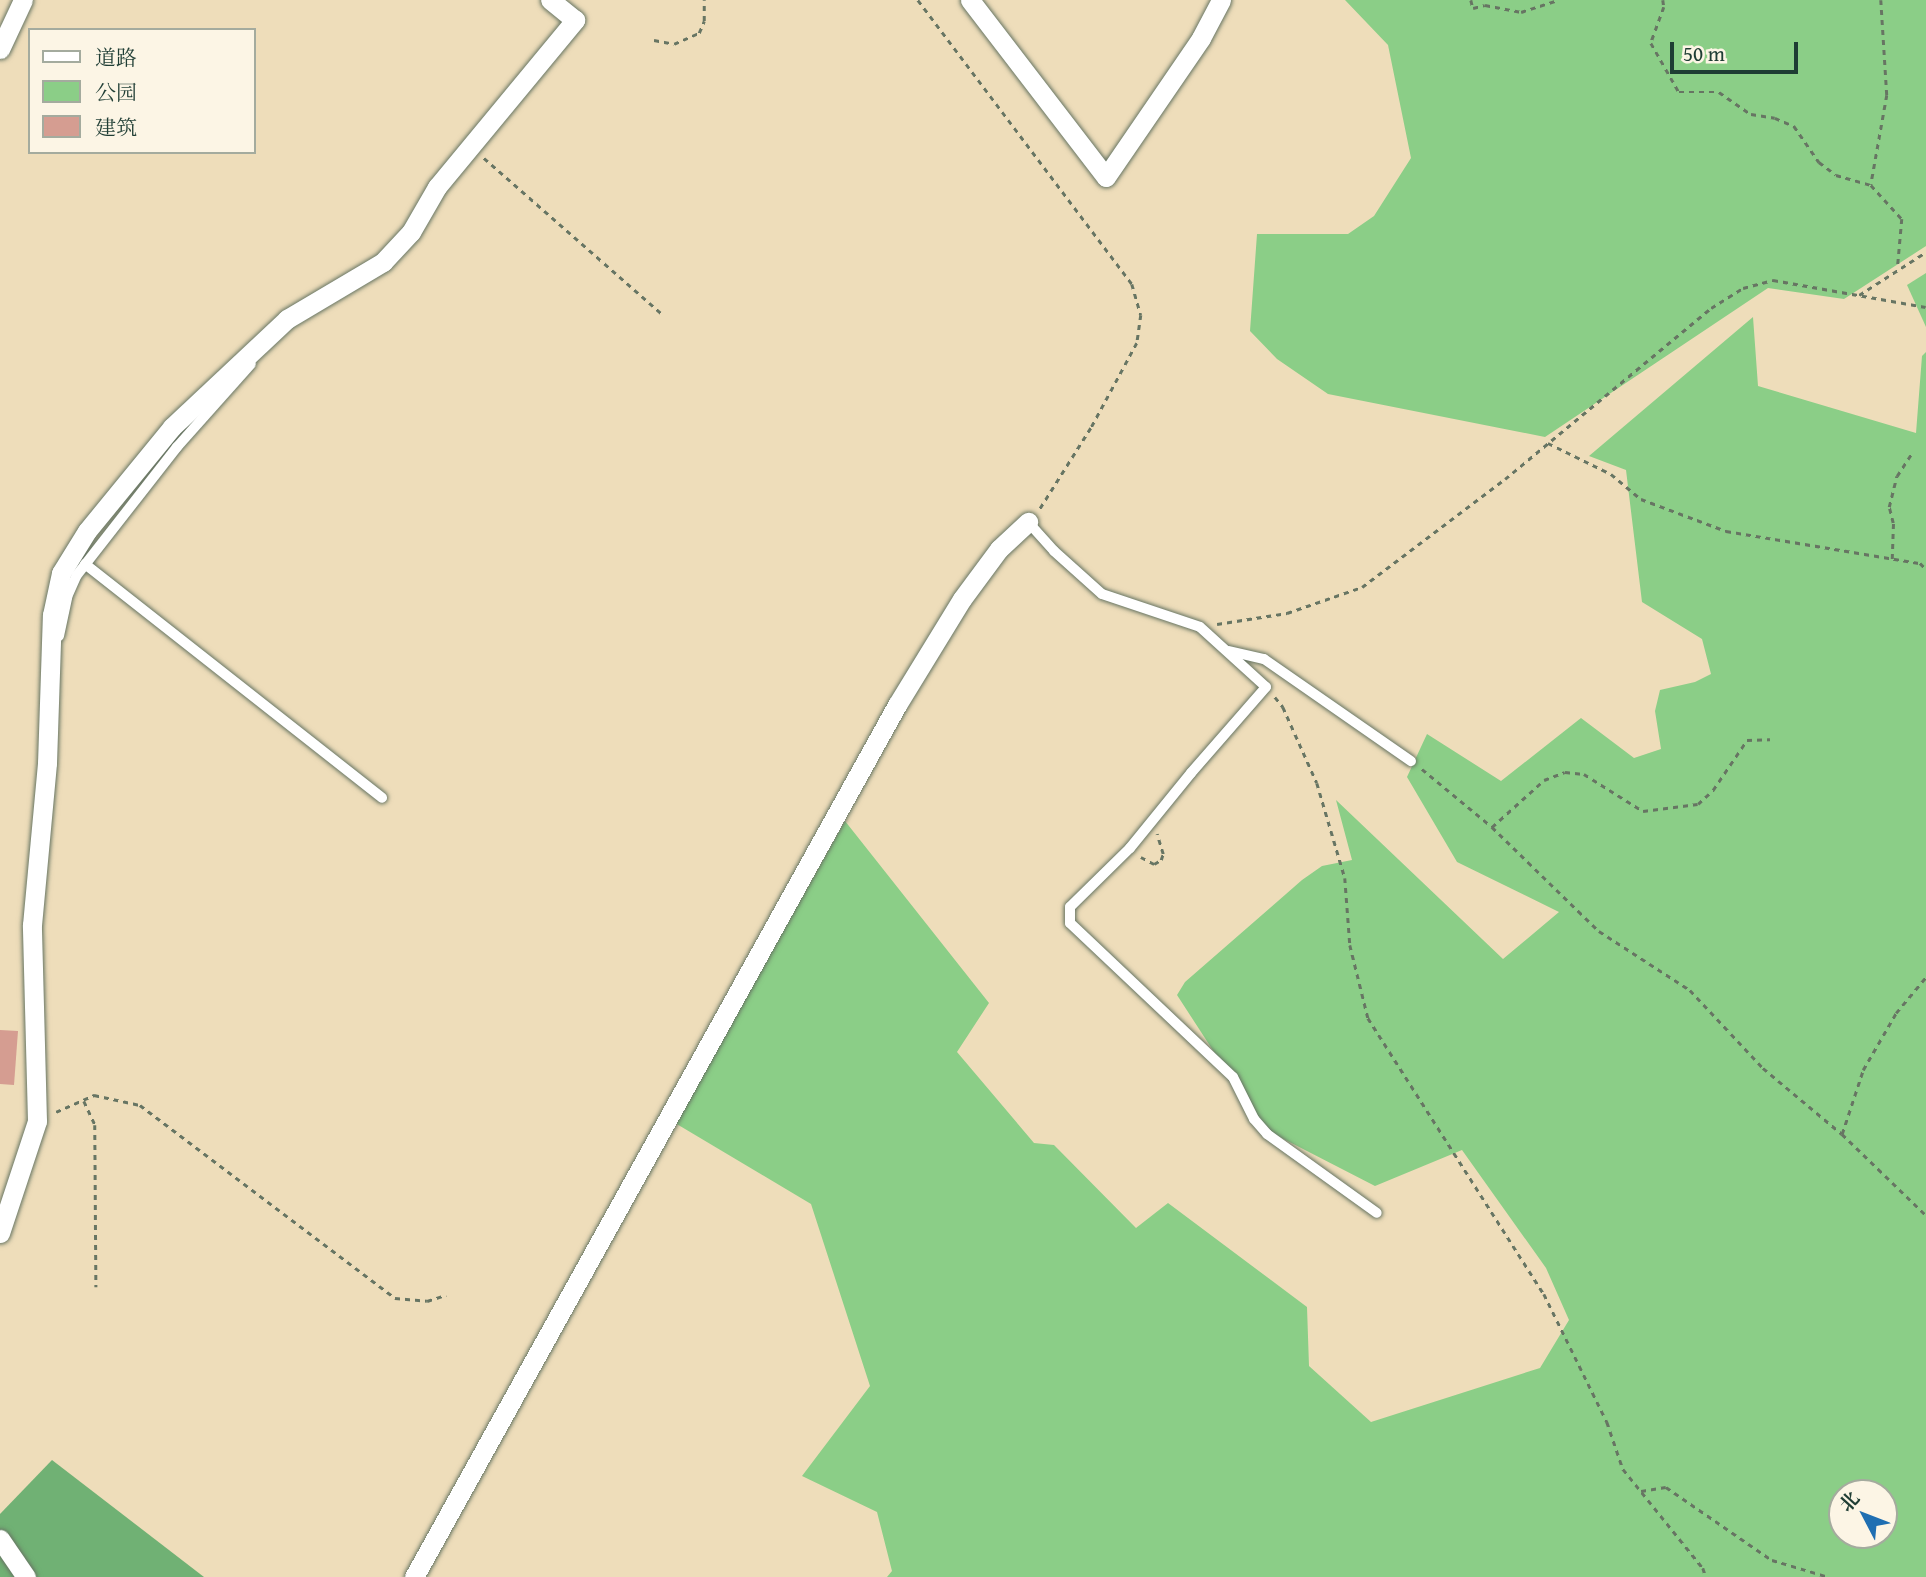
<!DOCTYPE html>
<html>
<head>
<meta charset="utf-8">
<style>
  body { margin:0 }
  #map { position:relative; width:1926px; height:1577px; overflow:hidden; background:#eeddba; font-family:"Gentium Book Plus","Noto Serif SC",serif }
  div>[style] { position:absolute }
  .green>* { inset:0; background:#8bce87 }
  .forest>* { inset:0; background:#70b174 }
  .building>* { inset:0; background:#d59d91 }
  .path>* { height:2.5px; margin-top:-1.25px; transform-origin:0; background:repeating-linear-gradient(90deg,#677563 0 5px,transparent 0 10px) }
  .roads { filter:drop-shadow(0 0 2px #677563) drop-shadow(0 0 2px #677563) }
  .service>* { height:10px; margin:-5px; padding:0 5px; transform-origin:5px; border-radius:5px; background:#fff }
  .minor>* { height:19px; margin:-9.5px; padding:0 9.5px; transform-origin:9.5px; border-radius:9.5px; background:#fff }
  span { translate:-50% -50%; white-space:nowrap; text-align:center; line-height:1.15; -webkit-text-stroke:5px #fcf5e5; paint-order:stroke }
  .legend { position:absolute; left:28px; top:28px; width:228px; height:126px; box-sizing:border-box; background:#fcf5e5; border:2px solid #a4ab9e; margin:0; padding:9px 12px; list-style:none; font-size:21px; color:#1f3d34 }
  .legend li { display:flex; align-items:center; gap:14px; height:35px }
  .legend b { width:35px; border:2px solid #a4ab9e }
  .north { position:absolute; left:1828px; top:1479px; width:70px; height:70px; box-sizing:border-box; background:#fcf5e5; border:2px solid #a4ab9e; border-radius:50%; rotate:312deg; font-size:19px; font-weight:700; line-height:28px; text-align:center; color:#1f3d34 }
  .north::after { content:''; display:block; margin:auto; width:24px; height:32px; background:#1f6fb2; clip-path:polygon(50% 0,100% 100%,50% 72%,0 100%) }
  .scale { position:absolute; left:1670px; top:42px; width:128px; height:32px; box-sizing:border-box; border:4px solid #1f3d34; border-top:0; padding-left:9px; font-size:21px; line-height:24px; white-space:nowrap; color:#1f3d34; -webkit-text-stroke:5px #fcf5e5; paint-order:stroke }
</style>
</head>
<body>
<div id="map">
  <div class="green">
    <i style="clip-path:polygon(1345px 0,1926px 0,1926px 246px,1844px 299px,1768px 288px,1545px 437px,1328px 394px,1277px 359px,1250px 331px,1257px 234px,1348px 234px,1374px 216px,1411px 158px,1388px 45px)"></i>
    <i style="clip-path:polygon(1926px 273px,1926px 327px,1907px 285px)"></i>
    <i style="clip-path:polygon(evenodd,1753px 317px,1758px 386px,1916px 433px,1922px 356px,1926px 352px,1926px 1577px,887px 1577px,892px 1571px,877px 1512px,802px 1476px,870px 1386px,811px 1204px,675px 1123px,845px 821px,989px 1003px,957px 1052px,1034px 1143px,1054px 1145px,1136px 1228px,1168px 1203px,1307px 1307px,1309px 1366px,1371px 1422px,1540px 1368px,1569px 1320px,1546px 1268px,1462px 1150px,1375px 1186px,1264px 1129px,1177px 995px,1185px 982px,1302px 880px,1322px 866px,1352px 860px,1336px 800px,1503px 959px,1559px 912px,1457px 862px,1407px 777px,1427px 734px,1501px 781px,1581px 718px,1634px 758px,1661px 749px,1655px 711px,1660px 690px,1695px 682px,1711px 674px,1702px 639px,1642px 602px,1626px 470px,1589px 456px,1753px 317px,1842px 1493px,1884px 1493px,1884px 1535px,1842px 1535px,1842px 1493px)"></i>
  </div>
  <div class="forest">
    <i style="clip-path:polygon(52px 1460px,204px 1577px,0 1577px,0 1514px)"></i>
  </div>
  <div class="building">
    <i style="clip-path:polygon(0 1030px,18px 1031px,14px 1085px,0 1084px)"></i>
  </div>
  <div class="path">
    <i style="left:918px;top:0;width:356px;rotate:53deg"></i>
    <i style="left:1132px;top:284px;width:32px;rotate:74deg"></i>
    <i style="left:1141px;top:315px;width:28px;rotate:98deg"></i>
    <i style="left:1137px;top:343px;width:97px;rotate:118.4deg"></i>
    <i style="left:1091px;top:428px;width:96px;rotate:122.2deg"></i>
    <i style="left:1471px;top:0;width:8px;rotate:76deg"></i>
    <i style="left:1473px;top:8px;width:12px;rotate:-14deg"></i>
    <i style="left:1485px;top:5px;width:37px;rotate:11deg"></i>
    <i style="left:1521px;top:12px;width:38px;rotate:-18deg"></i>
    <i style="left:1663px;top:0;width:7px;rotate:82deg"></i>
    <i style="left:1664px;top:7px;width:38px;rotate:110deg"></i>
    <i style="left:1651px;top:43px;width:56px;rotate:60.3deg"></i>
    <i style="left:1679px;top:92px;width:40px"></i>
    <i style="left:1719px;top:92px;width:39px;rotate:35deg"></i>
    <i style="left:1751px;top:114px;width:24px;rotate:9deg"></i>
    <i style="left:1775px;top:118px;width:21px;rotate:23deg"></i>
    <i style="left:1794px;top:126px;width:44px;rotate:55.2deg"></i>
    <i style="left:1819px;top:162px;width:21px;rotate:37deg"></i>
    <i style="left:1836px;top:175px;width:36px;rotate:16deg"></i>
    <i style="left:1881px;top:0;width:95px;rotate:86.4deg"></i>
    <i style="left:1887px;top:95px;width:91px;rotate:100.1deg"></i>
    <i style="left:1871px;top:185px;width:46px;rotate:47.6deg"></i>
    <i style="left:1902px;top:219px;width:45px;rotate:95.1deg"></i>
    <i style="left:654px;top:40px;width:20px;rotate:11deg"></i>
    <i style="left:674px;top:44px;width:27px;rotate:-24deg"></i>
    <i style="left:699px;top:33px;width:13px;rotate:-67deg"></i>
    <i style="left:704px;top:21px;width:21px;rotate:-90deg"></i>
    <i style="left:484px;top:158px;width:237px;rotate:41.2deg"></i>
    <i style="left:1859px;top:295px;width:80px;rotate:-32.7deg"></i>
    <i style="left:1548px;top:443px;width:70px;rotate:26.2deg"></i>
    <i style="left:1611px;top:474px;width:39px;rotate:40deg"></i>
    <i style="left:1641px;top:499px;width:91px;rotate:20.6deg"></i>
    <i style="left:1726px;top:531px;width:197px;rotate:9.4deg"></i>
    <i style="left:1920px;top:563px;width:8px;rotate:45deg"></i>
    <i style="left:1892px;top:559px;width:36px;rotate:-88deg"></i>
    <i style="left:1893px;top:523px;width:16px;rotate:-104deg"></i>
    <i style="left:1889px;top:507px;width:32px;rotate:-76deg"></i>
    <i style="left:1897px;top:476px;width:27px;rotate:-57deg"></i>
    <i style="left:1217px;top:624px;width:71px;rotate:-8.9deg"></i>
    <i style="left:1287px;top:613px;width:79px;rotate:-19.1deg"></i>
    <i style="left:1362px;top:587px;width:179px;rotate:-37.1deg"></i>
    <i style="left:1505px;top:479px;width:268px;rotate:-39.7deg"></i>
    <i style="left:1711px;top:308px;width:38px;rotate:-32deg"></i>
    <i style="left:1743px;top:288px;width:31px;rotate:-15deg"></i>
    <i style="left:1773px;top:280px;width:155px;rotate:10deg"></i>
    <i style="left:1275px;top:697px;width:13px;rotate:51deg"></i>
    <i style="left:1283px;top:707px;width:83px;rotate:65.9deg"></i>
    <i style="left:1317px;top:783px;width:99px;rotate:73.6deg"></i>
    <i style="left:1345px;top:878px;width:67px;rotate:85.7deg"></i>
    <i style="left:1350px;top:945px;width:75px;rotate:76.1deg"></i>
    <i style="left:1368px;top:1018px;width:327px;rotate:57.5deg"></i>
    <i style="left:1544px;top:1294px;width:143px;rotate:63.8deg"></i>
    <i style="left:1607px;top:1422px;width:50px;rotate:71.2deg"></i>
    <i style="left:1623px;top:1469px;width:127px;rotate:51.1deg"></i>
    <i style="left:1703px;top:1568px;width:9px;rotate:72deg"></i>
    <i style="left:1422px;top:769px;width:91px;rotate:39.6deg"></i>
    <i style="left:1492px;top:827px;width:149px;rotate:44.2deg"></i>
    <i style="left:1599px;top:931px;width:108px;rotate:33deg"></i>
    <i style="left:1690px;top:990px;width:107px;rotate:46.9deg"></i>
    <i style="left:1763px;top:1068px;width:103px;rotate:39.9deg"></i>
    <i style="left:1842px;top:1134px;width:117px;rotate:44deg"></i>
    <i style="left:1492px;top:827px;width:70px;rotate:-42.1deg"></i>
    <i style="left:1544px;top:780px;width:22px;rotate:-21deg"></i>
    <i style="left:1565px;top:772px;width:19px;rotate:6deg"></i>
    <i style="left:1584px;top:774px;width:70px;rotate:32.1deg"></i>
    <i style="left:1643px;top:811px;width:55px;rotate:-7.3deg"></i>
    <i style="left:1698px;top:804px;width:21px;rotate:-43deg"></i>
    <i style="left:1713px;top:790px;width:60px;rotate:-55.8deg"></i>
    <i style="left:1747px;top:740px;width:23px;rotate:-2deg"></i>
    <i style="left:1141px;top:857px;width:15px;rotate:28deg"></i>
    <i style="left:1154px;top:864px;width:8px;rotate:-30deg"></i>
    <i style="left:1161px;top:860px;width:6px;rotate:-72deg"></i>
    <i style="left:1163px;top:854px;width:21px;rotate:-107deg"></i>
    <i style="left:84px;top:1101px;width:26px;rotate:65deg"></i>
    <i style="left:95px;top:1125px;width:162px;rotate:89.6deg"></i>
    <i style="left:56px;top:1112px;width:42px;rotate:-24.1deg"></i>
    <i style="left:94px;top:1095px;width:47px;rotate:12.3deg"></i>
    <i style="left:140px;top:1105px;width:320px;rotate:37.1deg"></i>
    <i style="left:395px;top:1298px;width:32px;rotate:5deg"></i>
    <i style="left:427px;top:1301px;width:20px;rotate:-18deg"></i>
    <i style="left:1842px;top:1134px;width:67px;rotate:-71.8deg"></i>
    <i style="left:1863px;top:1070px;width:66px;rotate:-59.9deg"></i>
    <i style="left:1896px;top:1013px;width:47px;rotate:-50.2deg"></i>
    <i style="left:1641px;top:1491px;width:25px;rotate:-9deg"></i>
    <i style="left:1666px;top:1487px;width:129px;rotate:34.6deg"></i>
    <i style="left:1772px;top:1560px;width:59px;rotate:16.6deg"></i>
  </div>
  <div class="roads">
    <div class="service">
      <i style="left:1028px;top:522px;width:39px;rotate:48deg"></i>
      <i style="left:1054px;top:551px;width:64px;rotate:41.9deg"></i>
      <i style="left:1102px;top:594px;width:103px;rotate:18.6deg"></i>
      <i style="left:1200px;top:627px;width:89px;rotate:42.3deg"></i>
      <i style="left:1266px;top:687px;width:114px;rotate:131.1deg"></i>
      <i style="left:1191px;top:773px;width:97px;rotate:129.1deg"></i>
      <i style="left:1130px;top:848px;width:84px;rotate:135.5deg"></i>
      <i style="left:1070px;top:907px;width:16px;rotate:90deg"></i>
      <i style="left:1070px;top:923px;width:224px;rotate:43.4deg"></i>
      <i style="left:1233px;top:1077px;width:47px;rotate:63.4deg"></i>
      <i style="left:1254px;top:1119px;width:20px;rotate:49deg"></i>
      <i style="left:1267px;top:1134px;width:135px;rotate:35.7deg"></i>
      <i style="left:85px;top:564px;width:378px;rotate:38.2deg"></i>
      <i style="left:59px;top:636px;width:40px;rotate:-78deg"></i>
      <i style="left:67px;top:597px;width:24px;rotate:-66deg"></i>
      <i style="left:77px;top:575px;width:162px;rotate:-52deg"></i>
      <i style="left:177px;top:447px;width:111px;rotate:-48.3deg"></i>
      <i style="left:1229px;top:651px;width:36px;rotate:13deg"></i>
      <i style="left:1264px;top:659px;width:179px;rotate:34.8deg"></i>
    </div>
    <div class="minor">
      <i style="left:970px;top:0;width:223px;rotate:52.5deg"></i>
      <i style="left:1106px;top:177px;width:168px;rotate:-55.6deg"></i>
      <i style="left:1201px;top:38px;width:43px;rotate:-62.2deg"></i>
      <i style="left:0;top:49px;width:54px;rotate:-64.9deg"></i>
      <i style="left:0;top:1233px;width:118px;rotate:-71.7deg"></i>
      <i style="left:37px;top:1121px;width:196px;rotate:-91.5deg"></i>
      <i style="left:32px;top:925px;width:163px;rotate:-84.7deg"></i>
      <i style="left:47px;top:763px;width:148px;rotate:-88.1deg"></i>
      <i style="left:52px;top:615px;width:43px;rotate:-77.9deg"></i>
      <i style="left:61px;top:573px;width:49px;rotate:-58.2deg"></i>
      <i style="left:87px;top:531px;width:134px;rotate:-50.7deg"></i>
      <i style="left:172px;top:427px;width:158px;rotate:-43.2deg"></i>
      <i style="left:287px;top:319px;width:112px;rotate:-30.7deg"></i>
      <i style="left:383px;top:262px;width:41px;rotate:-47deg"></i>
      <i style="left:411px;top:232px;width:52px;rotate:-60deg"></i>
      <i style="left:437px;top:187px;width:217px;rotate:-50.4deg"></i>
      <i style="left:575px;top:20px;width:32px;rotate:-141deg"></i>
      <i style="left:0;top:1539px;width:46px;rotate:55.6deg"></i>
      <i style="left:414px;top:1577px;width:997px;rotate:-61.02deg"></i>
      <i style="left:897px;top:705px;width:124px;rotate:-58.5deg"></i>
      <i style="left:962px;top:599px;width:62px;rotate:-53.5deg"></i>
      <i style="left:999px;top:549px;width:40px;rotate:-43deg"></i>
    </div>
  </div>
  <ul class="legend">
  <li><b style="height:9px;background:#fff"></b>道路</li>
  <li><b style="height:19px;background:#8bce87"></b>公园</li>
  <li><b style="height:19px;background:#d59d91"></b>建筑</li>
  </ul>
  <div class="north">北</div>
  <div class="scale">50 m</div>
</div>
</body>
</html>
